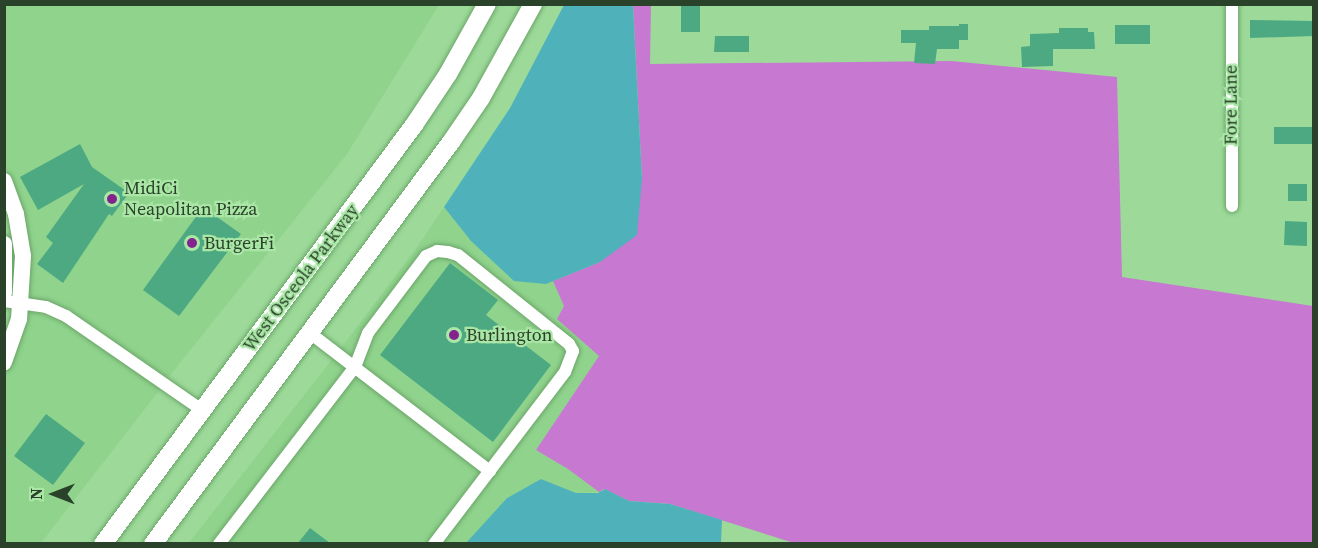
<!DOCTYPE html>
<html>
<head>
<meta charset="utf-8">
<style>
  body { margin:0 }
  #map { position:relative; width:1318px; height:548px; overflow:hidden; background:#9dda9a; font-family:"Source Serif 4",serif }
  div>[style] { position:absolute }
  .built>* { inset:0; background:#90d38d }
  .green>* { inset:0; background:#c778d0 }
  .water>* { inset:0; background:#4fb2bb }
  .building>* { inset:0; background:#4ca982 }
  .roads { filter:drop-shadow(0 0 2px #6aa568) drop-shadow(0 0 2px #6aa568) }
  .street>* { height:12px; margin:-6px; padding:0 6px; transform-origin:6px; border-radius:6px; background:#fff }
  .secondary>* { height:16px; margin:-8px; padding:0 8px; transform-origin:8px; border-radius:8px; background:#fff }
  .primary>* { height:18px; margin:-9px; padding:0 9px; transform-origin:9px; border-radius:9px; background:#fff }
  .dots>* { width:16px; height:16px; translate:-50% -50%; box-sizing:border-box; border:3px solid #aae7a7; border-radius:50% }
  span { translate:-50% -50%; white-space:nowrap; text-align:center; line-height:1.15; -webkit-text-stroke:4.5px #aae7a7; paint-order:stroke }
  .street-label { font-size:18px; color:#2a4229 }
  .poi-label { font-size:18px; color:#2a4229 }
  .left { translate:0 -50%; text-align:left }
  .frame { position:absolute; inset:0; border:6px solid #2a4229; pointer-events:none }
  .north { position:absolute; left:24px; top:464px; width:60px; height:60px; -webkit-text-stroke:4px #aae7a7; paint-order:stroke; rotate:270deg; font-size:16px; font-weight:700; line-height:24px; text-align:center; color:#2a4229 }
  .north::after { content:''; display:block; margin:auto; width:21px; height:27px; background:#2a4229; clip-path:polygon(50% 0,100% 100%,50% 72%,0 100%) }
</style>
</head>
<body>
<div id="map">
  <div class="built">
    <i style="clip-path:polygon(4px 5px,439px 5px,347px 154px,168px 378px,70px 311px,48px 302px,29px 298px,30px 256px,10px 178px,5px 166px)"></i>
    <i style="clip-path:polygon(444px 207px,471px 241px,546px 284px,553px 281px,564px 306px,557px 319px,599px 356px,536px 450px,568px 469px,599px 492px,576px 493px,541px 479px,507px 498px,466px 543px,442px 543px,571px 375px,580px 352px,574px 339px,463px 251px,448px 246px,434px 246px,421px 252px,362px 329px,351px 356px,341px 348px,415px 250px)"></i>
    <i style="clip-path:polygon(438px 257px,454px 260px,566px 352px,559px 369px,488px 462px,362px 365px,374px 335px,431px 260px)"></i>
    <i style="clip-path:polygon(28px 310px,62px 321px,161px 388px,41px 543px,5px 544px,5px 375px,11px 364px)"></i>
    <i style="clip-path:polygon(333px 358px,345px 368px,211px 543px,188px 544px)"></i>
    <i style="clip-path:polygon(356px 375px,481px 472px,426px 543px,227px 544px)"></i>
  </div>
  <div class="green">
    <i style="clip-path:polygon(633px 5px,651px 5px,650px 64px,951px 61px,1117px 77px,1122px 277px,1313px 306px,1313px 543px,794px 543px,670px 504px,629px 501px,604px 489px,599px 492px,568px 469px,536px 450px,599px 356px,557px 319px,564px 306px,553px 281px,600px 262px,642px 179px)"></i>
  </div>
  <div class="water">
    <i style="clip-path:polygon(564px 5px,633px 5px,642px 179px,637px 235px,600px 262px,546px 284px,514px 281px,471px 241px,444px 207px,510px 108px)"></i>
    <i style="clip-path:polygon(541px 479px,576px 493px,598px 493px,605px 489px,629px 501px,670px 504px,722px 520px,721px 543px,466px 543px,507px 498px)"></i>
  </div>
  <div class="building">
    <i style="clip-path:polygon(681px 4px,700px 4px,700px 32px,681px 32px)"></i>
    <i style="clip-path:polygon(1250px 20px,1314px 21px,1314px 36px,1250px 38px)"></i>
    <i style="clip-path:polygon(959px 24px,968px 24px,968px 40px,959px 40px,959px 49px,937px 49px,935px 64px,914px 63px,916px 43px,901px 43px,901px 30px,929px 30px,929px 26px,959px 26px)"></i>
    <i style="clip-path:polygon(1115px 25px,1150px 25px,1150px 44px,1115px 44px)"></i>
    <i style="clip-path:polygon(1059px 28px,1088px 28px,1088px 32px,1094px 32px,1095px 49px,1053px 49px,1053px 66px,1022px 67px,1021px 47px,1030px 46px,1030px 34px,1059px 33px)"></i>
    <i style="clip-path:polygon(715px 36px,749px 36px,749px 52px,714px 52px)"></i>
    <i style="clip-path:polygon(1274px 127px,1314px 127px,1314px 144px,1274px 144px)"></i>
    <i style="clip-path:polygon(80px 144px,92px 167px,129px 193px,112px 216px,109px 214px,63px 283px,37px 264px,53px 243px,46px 237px,84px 184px,38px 210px,20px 177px)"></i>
    <i style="clip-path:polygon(1288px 184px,1307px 184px,1307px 201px,1288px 201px)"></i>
    <i style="clip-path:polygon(203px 207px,241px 234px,179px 316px,143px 290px)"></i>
    <i style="clip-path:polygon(1285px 221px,1307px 222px,1307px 246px,1284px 245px)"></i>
    <i style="clip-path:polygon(450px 263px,498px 300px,486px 315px,551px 365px,493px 442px,380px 355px)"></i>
    <i style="clip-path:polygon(46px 414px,85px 443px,53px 485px,14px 456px)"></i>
    <i style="clip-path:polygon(310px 528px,330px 543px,298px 543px)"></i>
  </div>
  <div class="roads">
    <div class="street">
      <i style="left:1232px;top:206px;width:202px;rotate:-90deg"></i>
      <i style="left:4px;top:301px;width:42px;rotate:8.1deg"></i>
      <i style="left:46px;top:307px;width:22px;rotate:24deg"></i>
      <i style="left:66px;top:316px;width:165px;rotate:34.7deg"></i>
      <i style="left:310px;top:333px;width:227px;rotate:37.5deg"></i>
      <i style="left:219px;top:544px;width:223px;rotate:-52.5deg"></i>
      <i style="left:355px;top:367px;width:36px;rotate:-69deg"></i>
      <i style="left:368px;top:333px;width:96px;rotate:-53deg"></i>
      <i style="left:426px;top:256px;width:12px;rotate:-24deg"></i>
      <i style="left:437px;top:251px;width:11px;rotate:5deg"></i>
      <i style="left:448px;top:252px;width:10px;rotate:17deg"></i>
      <i style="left:458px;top:255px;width:142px;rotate:38.7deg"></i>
      <i style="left:569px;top:344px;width:8px;rotate:60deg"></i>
      <i style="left:573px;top:351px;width:22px;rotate:111deg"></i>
      <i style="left:565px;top:372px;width:216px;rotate:127.3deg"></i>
    </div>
    <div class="secondary">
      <i style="left:4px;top:181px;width:35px;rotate:70deg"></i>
      <i style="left:16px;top:214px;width:43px;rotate:80.5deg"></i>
      <i style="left:23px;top:256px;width:63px;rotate:93.6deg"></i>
      <i style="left:19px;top:319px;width:46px;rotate:109.2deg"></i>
      <i style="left:4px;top:244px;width:49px;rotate:90deg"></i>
    </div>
    <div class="primary">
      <i style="left:103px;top:544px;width:522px;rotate:-53.42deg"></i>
      <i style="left:414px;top:125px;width:61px;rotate:-56.3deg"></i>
      <i style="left:448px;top:74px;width:80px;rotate:-60.9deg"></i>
      <i style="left:153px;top:544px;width:500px;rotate:-53.45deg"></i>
      <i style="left:451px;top:142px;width:53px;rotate:-55.7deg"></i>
      <i style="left:481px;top:98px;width:107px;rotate:-61deg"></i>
    </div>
  </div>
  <div class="dots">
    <i style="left:112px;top:199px;background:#83248e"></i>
    <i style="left:192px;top:243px;background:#83248e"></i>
    <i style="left:454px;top:335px;background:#83248e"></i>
  </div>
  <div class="street-label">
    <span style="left:1231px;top:105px;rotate:-90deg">Fore Lane</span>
    <span style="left:301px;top:278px;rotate:-53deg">West Osceola Parkway</span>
  </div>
  <div class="poi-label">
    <span class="left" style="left:124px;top:199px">MidiCi<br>Neapolitan Pizza</span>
    <span class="left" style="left:204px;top:243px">BurgerFi</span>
    <span class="left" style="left:466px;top:335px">Burlington</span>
  </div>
  <div class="frame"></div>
  <div class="north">N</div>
</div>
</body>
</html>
